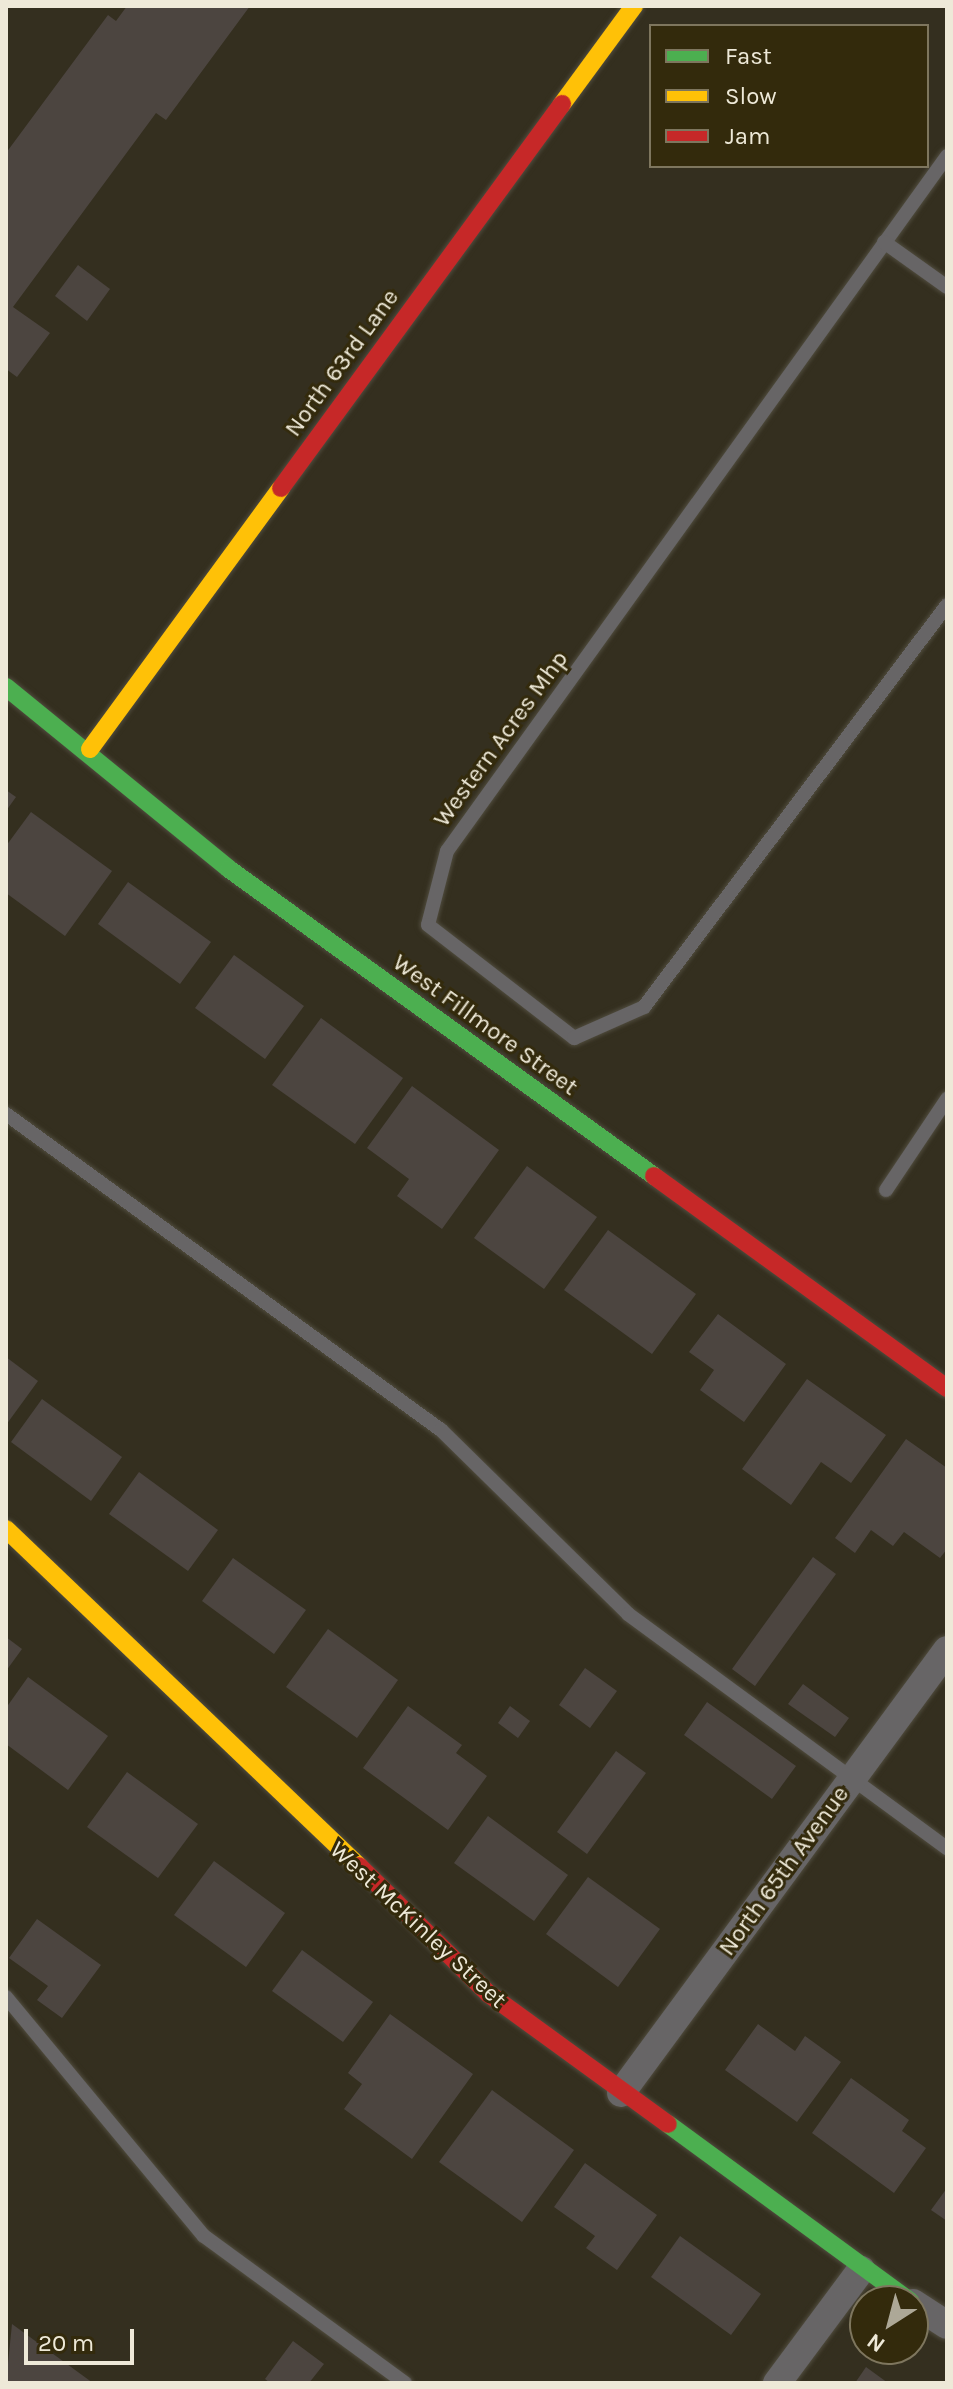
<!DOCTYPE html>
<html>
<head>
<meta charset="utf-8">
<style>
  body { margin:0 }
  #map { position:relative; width:953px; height:2389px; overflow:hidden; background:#342f1f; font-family:Karla,sans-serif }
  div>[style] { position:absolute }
  .building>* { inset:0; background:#4c4540 }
  .roads { filter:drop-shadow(0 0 2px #504c3e) drop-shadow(0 0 2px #504c3e) }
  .lane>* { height:14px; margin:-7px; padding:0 7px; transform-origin:7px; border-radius:7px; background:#676566 }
  .street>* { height:28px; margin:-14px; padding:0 14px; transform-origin:14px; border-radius:14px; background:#676566 }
  .fast>* { height:18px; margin:-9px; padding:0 9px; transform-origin:9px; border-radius:9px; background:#4caf50 }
  .slow>* { height:18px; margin:-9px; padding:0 9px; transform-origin:9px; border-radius:9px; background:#ffc107 }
  .jam>* { height:18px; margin:-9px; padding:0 9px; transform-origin:9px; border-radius:9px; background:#c62828 }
  span { translate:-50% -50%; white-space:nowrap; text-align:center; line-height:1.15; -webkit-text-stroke:6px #332a0c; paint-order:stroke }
  .street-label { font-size:24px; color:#eee9d8 }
  .frame { position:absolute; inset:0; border:8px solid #eee9d8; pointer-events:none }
  .legend { position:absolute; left:649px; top:24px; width:280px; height:144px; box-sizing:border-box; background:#332a0c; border:2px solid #7e765e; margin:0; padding:10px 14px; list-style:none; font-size:24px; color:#eee9d8 }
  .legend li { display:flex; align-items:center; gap:16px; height:40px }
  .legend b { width:40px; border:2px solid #7e765e }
  .north { position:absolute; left:849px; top:2285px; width:80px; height:80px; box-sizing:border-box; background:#332a0c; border:2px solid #7e765e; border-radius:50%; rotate:216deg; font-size:22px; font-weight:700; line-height:32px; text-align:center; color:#eee9d8 }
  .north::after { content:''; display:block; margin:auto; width:28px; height:36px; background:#ada897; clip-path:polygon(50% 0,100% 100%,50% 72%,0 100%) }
  .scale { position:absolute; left:24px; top:2329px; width:110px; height:36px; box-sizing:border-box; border:4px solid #eee9d8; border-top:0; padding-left:10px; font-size:24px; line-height:28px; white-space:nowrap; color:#eee9d8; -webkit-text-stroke:6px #332a0c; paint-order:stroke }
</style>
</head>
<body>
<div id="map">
  <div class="building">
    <i style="clip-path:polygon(127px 6px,250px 6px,166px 120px,156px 113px,13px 307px,50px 333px,17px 377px,6px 369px,6px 153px,108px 15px,116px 21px)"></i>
    <i style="clip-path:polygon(78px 265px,110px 289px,87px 321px,55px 296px)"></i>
    <i style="clip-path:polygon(6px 790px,16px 797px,6px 811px)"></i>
    <i style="clip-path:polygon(31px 812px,112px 871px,65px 936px,6px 893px,6px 846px)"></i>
    <i style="clip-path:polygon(128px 882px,211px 942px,180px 984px,98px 924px)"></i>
    <i style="clip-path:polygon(234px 955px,304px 1006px,265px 1059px,195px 1008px)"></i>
    <i style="clip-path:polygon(321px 1018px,403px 1078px,355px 1144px,272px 1085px)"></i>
    <i style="clip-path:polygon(412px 1086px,499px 1150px,442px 1229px,397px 1196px,409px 1179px,367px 1148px)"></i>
    <i style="clip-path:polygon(527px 1166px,597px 1217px,544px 1289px,474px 1238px)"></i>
    <i style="clip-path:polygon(608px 1230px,696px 1294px,652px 1354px,564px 1290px)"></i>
    <i style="clip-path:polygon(718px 1314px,786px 1364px,744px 1422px,700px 1390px,714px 1370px,689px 1352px)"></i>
    <i style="clip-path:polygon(6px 1357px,38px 1381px,6px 1425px)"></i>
    <i style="clip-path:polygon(807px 1379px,886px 1435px,851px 1483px,821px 1462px,791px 1505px,742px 1469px)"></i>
    <i style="clip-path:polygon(42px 1399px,122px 1457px,91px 1501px,11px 1442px)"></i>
    <i style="clip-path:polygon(906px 1439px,947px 1468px,947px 1549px,940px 1558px,904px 1532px,893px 1546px,871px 1530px,855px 1553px,835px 1538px)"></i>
    <i style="clip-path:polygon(139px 1472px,218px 1530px,188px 1571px,109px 1514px)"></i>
    <i style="clip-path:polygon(813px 1557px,836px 1574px,755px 1686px,732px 1669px)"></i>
    <i style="clip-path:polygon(233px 1558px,306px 1610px,274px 1654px,202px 1601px)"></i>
    <i style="clip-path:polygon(328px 1629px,398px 1680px,357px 1738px,286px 1687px)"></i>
    <i style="clip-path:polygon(6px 1637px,22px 1649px,6px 1671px)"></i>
    <i style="clip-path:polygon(585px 1668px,617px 1691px,590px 1728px,559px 1705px)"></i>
    <i style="clip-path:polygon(28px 1677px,108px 1736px,68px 1790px,6px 1744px,6px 1708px)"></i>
    <i style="clip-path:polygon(803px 1684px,849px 1718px,835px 1737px,788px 1704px)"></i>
    <i style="clip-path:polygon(707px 1702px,796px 1766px,772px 1799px,684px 1735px)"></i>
    <i style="clip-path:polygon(408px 1706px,462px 1745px,456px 1753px,487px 1776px,448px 1830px,363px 1768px)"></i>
    <i style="clip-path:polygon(510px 1706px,530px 1721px,518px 1738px,498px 1723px)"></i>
    <i style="clip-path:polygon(616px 1751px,646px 1773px,587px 1854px,557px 1832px)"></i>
    <i style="clip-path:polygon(127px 1772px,198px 1824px,158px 1878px,87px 1827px)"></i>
    <i style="clip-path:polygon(488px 1816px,568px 1875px,534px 1921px,454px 1863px)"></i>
    <i style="clip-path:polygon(214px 1861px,285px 1913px,246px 1967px,174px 1915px)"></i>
    <i style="clip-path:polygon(588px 1877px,660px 1929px,618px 1987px,546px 1934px)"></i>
    <i style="clip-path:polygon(37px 1919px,101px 1965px,62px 2018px,37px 2000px,48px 1986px,9px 1958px)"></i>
    <i style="clip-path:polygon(302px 1950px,373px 2002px,343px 2042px,272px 1991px)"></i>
    <i style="clip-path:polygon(390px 2014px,473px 2074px,412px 2159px,344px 2109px,362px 2084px,348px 2073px)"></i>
    <i style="clip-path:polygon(758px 2024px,795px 2051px,805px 2036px,841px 2062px,797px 2122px,725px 2070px)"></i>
    <i style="clip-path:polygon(851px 2078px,909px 2120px,902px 2131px,926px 2148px,894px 2193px,812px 2133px)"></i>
    <i style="clip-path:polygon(492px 2090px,574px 2150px,522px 2222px,439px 2162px)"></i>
    <i style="clip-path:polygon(585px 2163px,657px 2215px,617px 2270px,586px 2248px,595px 2236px,554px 2207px)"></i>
    <i style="clip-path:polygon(947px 2188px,947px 2221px,931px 2210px)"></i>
    <i style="clip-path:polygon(680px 2236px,761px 2294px,731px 2335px,651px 2277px)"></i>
    <i style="clip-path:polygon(12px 2324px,93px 2383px,6px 2383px)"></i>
    <i style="clip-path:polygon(293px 2341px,324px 2364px,309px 2383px,270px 2383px,265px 2379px)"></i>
    <i style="clip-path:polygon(866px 2367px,888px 2383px,855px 2383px)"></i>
  </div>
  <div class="roads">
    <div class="lane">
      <i style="left:947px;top:156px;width:856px;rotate:125.73deg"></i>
      <i style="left:447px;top:851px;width:76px;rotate:104.4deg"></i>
      <i style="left:428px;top:925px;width:185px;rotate:37.7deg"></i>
      <i style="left:574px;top:1038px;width:77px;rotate:-23.9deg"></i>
      <i style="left:644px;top:1007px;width:503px;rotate:-52.99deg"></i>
      <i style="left:884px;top:242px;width:77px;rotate:35.5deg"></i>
      <i style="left:6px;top:1114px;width:538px;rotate:36deg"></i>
      <i style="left:441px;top:1430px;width:262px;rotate:44.5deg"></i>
      <i style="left:628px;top:1614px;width:396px;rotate:36.3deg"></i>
      <i style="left:886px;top:1190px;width:110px;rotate:-56.2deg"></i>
      <i style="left:6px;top:1997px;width:310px;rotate:50.4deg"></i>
      <i style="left:204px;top:2236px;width:249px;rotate:36.2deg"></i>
    </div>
    <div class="street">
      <i style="left:621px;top:2093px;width:550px;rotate:-53.65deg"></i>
      <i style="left:913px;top:2303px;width:40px;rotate:32.9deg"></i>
      <i style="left:777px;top:2383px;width:141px;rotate:-53.4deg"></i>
    </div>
    <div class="fast">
      <i style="left:6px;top:687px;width:288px;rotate:39.2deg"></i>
      <i style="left:229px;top:869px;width:524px;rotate:35.84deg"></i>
      <i style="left:668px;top:2124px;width:300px;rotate:36.2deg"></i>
    </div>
    <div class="slow">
      <i style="left:562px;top:104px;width:122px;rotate:-53.7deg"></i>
      <i style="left:90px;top:749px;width:323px;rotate:-53.8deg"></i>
      <i style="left:6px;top:1529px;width:488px;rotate:43.7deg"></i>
    </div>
    <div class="jam">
      <i style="left:281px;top:488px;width:476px;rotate:-53.8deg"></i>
      <i style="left:654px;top:1176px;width:362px;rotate:35.9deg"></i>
      <i style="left:359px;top:1866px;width:182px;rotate:44.6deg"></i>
      <i style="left:489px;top:1994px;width:221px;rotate:36deg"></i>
    </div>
  </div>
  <div class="street-label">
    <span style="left:342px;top:363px;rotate:-54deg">North 63rd Lane</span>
    <span style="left:501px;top:739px;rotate:-54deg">Western Acres Mhp</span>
    <span style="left:485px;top:1025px;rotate:36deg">West Fillmore Street</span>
    <span style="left:784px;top:1871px;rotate:-54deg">North 65th Avenue</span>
    <span style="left:418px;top:1925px;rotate:43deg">West McKinley Street</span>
  </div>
  <div class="frame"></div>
  <ul class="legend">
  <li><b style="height:10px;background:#4caf50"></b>Fast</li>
  <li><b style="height:10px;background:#ffc107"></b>Slow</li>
  <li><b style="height:10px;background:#c62828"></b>Jam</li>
  </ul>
  <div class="north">N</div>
  <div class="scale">20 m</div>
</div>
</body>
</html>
